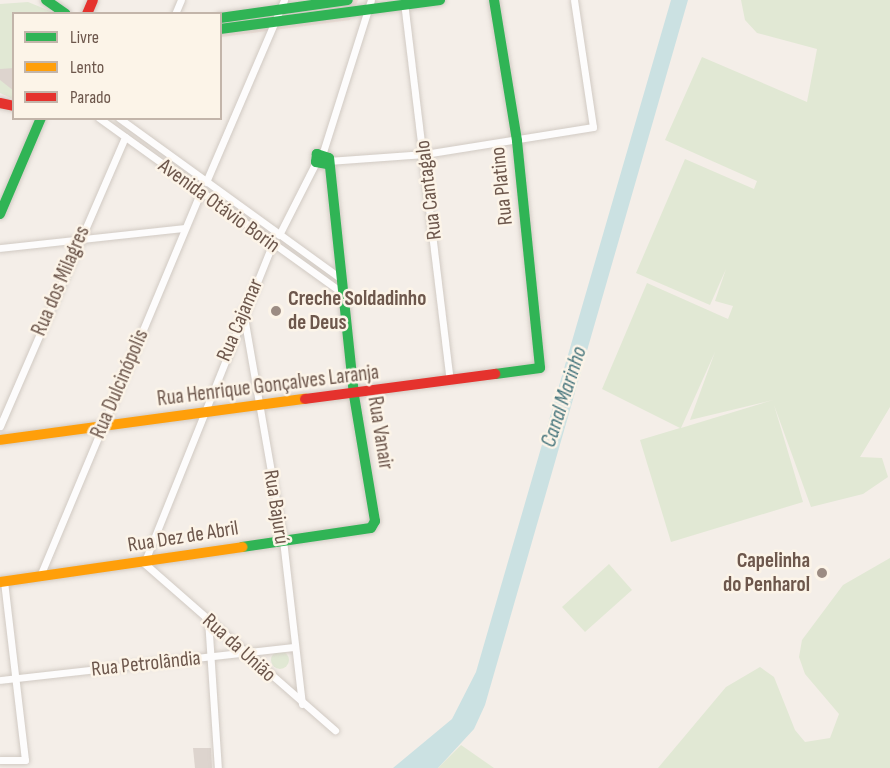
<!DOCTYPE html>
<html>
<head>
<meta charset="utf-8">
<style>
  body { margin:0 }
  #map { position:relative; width:890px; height:768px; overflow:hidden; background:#f4eee8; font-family:"Sofia Sans Condensed",sans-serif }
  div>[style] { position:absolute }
  .commercial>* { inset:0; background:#f1e0d9 }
  .green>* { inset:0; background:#e1e8d4 }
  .round { border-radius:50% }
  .water>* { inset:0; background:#cbe1e2 }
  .building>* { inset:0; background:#ddd4ce }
  .roads { filter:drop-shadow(0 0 2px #d1cac3) drop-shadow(0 0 2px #d1cac3) }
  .street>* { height:7px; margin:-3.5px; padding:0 3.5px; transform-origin:3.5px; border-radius:3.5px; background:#fdfcfc }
  .fast>* { height:10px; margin:-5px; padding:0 5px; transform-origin:5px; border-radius:5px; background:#30b455 }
  .slow>* { height:10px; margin:-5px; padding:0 5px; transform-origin:5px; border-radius:5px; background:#ff9f0a }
  .jam>* { height:10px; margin:-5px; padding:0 5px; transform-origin:5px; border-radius:5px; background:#e5322d }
  .dots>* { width:16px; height:16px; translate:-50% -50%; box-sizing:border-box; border:3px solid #fcf4e8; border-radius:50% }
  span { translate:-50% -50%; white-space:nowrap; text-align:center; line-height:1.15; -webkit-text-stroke:5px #fcf4e8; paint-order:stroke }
  .street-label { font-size:21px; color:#6d574c }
  .poi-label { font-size:21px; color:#6d574c; font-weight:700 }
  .left { translate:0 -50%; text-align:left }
  .right { translate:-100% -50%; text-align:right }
  .water-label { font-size:22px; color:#49777e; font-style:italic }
  .legend { position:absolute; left:12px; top:12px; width:210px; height:108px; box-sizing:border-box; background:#fcf4e8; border:2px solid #c3b5aa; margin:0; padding:8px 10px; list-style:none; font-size:18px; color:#6d574c }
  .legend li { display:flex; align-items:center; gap:12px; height:30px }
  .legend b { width:30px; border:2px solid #c3b5aa }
</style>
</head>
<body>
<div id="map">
  <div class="commercial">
    <i style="clip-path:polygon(332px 0,358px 0,350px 20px,221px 37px,220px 15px)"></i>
  </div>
  <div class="green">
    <i style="clip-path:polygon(evenodd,741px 0,890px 0,890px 407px,860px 457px,882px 458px,888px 477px,863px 494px,811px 507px,774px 405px,803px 502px,671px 542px,640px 440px,680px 428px,602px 389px,647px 283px,728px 319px,733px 306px,715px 301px,726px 269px,710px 305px,636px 273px,685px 159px,754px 189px,757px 181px,665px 140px,702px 57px,807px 102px,817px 49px,757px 33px,745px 20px,741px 0,715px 352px,690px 420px,773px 400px,681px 428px,715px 352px)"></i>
    <i style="clip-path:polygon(28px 2px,55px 13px,14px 14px,13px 99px,0 93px,0 4px)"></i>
    <i style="clip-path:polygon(890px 558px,890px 768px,658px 768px,726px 687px,760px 667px,774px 677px,795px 730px,805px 742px,830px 738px,839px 714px,805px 674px,799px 657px,802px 640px,843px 585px)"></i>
    <i style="clip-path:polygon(609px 564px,632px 590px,585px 632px,562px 607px)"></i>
    <i class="round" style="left:271px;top:651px;width:18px;height:18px"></i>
    <i style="clip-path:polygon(461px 745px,494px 768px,438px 768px)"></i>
  </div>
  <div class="water">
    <i style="clip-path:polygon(671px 0,688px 0,485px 705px,474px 729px,438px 768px,393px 768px,452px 719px,476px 672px)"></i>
  </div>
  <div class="building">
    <i style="clip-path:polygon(14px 68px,14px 91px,0 80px,0 69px)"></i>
    <i style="clip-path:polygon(193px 748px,211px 748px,212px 768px,195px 768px)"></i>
  </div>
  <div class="roads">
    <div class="street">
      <i style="left:404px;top:2px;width:381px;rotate:83.1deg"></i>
      <i style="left:175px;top:14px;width:15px;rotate:-67deg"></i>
      <i style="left:99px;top:118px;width:298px;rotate:35.7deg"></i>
      <i style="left:119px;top:118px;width:271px;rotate:35.9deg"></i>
      <i style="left:323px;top:152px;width:159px;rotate:-72.5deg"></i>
      <i style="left:328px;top:161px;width:97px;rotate:-4.1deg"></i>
      <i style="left:425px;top:154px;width:170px;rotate:-9.1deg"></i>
      <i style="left:593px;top:127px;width:128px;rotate:-98.5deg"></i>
      <i style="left:206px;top:182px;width:198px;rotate:-66.8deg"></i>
      <i style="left:279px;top:235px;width:82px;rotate:-63.1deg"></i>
      <i style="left:272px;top:245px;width:343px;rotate:111.9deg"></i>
      <i style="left:144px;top:563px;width:254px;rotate:41.2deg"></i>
      <i style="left:0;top:248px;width:185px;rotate:-6.2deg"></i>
      <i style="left:243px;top:311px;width:232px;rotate:80.1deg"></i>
      <i style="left:283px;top:540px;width:165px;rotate:83.4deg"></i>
      <i style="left:0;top:426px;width:315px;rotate:-66.6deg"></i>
      <i style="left:40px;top:576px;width:416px;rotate:-67.3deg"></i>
      <i style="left:208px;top:619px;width:149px;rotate:86.2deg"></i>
      <i style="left:0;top:680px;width:294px;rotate:-6.4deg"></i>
      <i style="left:0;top:760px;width:25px"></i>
      <i style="left:25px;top:760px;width:180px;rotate:-96.7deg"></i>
    </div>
    <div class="fast">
      <i style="left:46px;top:0;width:24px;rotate:35deg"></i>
      <i style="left:494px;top:0;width:143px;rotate:80.7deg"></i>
      <i style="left:517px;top:141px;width:228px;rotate:84.2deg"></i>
      <i style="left:540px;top:368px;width:45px;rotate:172.4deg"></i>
      <i style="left:220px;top:18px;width:129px;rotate:-8deg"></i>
      <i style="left:220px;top:29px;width:222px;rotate:-7.5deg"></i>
      <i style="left:0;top:214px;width:104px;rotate:-66.9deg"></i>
      <i style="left:242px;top:547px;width:130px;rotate:-8.4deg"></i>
      <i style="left:371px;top:528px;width:8px;rotate:-60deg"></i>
      <i style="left:375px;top:521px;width:128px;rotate:-99.5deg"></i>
      <i style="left:354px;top:395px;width:238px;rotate:-96deg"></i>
      <i style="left:329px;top:158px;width:13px;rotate:-162deg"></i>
      <i style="left:317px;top:154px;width:8px;rotate:97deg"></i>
      <i style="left:316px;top:162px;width:10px;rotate:11deg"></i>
    </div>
    <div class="slow">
      <i style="left:0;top:440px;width:308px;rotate:-7.7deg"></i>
      <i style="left:0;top:582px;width:245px;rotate:-8.2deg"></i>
    </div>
    <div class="jam">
      <i style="left:87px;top:14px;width:15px;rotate:-67deg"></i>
      <i style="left:0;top:103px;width:14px;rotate:12deg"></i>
      <i style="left:305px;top:399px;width:192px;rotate:-7.5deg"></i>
    </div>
  </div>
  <div class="dots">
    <i style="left:276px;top:311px;background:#9c8c83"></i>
    <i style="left:822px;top:573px;background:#9c8c83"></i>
  </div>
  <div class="street-label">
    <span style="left:502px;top:186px;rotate:-96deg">Rua Platino</span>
    <span style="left:429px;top:190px;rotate:-97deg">Rua Cantagalo</span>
    <span style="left:219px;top:206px;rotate:36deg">Avenida Otávio Borin</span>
    <span style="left:61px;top:281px;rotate:-67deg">Rua dos Milagres</span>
    <span style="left:240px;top:320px;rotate:-67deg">Rua Cajamar</span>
    <span style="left:120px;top:384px;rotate:-67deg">Rua Dulcinópolis</span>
    <span style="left:268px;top:386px;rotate:-7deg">Rua Henrique Gonçalves Laranja</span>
    <span style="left:380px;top:433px;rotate:81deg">Rua Vanair</span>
    <span style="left:276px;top:507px;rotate:81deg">Rua Bajurú</span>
    <span style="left:183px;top:537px;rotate:-9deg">Rua Dez de Abril</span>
    <span style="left:239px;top:648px;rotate:42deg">Rua da União</span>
    <span style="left:146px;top:664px;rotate:-6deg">Rua Petrolândia</span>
  </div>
  <div class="poi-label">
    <span class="left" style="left:288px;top:311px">Creche Soldadinho<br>de Deus</span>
    <span class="right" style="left:810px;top:573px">Capelinha<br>do Penharol</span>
  </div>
  <div class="water-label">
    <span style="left:564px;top:397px;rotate:-72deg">Canal Marinho</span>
  </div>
  <ul class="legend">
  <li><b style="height:8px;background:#30b455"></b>Livre</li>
  <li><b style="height:8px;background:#ff9f0a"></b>Lento</li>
  <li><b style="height:8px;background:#e5322d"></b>Parado</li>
  </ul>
</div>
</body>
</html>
